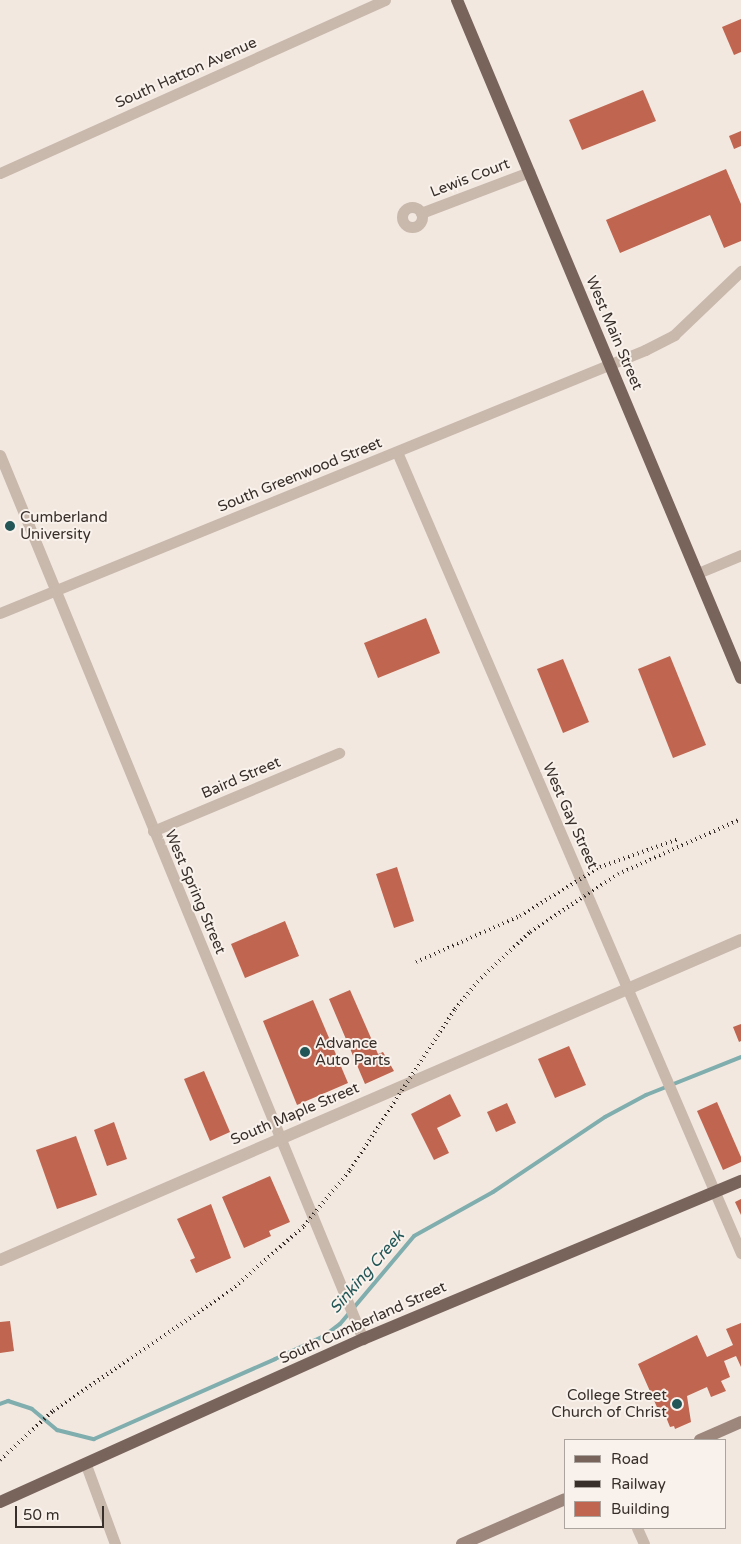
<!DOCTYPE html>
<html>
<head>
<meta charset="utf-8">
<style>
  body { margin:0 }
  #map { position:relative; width:741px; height:1544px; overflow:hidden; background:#f2e8e0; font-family:"Varela Round",sans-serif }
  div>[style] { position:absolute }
  .stream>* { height:4px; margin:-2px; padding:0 2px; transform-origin:2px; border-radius:2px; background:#80adad }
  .building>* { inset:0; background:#bf6550 }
  .minor>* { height:11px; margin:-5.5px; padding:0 5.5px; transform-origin:5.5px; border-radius:5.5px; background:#c9b8ac }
  .minor>.ring { margin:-5.5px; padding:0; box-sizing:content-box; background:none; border:11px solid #c9b8ac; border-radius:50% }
  .tertiary>* { height:12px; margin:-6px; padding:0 6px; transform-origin:6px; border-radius:6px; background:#c9b8ac }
  .secondary>* { height:12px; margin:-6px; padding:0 6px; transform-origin:6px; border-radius:6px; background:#9d877d }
  .primary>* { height:12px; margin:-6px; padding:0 6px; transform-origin:6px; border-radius:6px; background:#79645c }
  .rail>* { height:4px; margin-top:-2px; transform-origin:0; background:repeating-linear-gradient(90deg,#382e2a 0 1px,transparent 0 5px) }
  .dots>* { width:14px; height:14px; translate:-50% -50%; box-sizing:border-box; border:2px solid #f9f2ec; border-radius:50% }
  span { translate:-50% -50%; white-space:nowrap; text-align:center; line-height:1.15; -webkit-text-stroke:4px #f9f2ec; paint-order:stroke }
  .street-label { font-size:15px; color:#382e2a }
  .poi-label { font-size:15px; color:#382e2a }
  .left { translate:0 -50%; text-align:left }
  .right { translate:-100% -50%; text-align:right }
  .water-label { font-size:16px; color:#225657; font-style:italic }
  .legend { position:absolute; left:564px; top:1439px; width:162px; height:90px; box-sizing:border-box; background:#f9f2ec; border:1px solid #aca49e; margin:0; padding:6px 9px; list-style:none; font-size:15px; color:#382e2a }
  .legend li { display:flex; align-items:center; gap:10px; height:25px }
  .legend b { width:25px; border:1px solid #aca49e }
  .scale { position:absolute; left:15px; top:1506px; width:89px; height:22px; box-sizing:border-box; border:2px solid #382e2a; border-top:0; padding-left:6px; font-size:15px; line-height:18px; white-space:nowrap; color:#382e2a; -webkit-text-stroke:4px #f9f2ec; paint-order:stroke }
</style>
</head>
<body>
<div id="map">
  <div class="stream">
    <i style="left:0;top:1404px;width:9px;rotate:-21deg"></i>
    <i style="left:8px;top:1401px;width:25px;rotate:18deg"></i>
    <i style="left:32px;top:1409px;width:33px;rotate:40deg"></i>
    <i style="left:57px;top:1430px;width:38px;rotate:14deg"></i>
    <i style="left:94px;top:1439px;width:198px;rotate:-23.8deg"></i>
    <i style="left:275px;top:1359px;width:54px;rotate:-25.1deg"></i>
    <i style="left:324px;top:1336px;width:20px;rotate:-37deg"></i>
    <i style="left:340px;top:1324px;width:115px;rotate:-49.9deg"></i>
    <i style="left:414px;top:1236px;width:90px;rotate:-29.1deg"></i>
    <i style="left:493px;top:1192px;width:135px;rotate:-33.8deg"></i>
    <i style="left:605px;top:1117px;width:47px;rotate:-28.2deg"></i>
    <i style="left:646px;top:1095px;width:102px;rotate:-21.8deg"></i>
  </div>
  <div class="building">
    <i style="clip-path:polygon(741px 19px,741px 52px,734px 55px,722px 27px)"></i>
    <i style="clip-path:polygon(643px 90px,656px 121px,582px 150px,569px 120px)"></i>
    <i style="clip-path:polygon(741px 131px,741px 146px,734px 149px,729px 136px)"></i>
    <i style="clip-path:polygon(726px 169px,741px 204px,741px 241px,724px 248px,710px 215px,620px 253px,606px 220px)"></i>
    <i style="clip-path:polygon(426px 618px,440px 653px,378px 678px,364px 643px)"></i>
    <i style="clip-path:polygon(670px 656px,706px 745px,673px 758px,638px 669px)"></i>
    <i style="clip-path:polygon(563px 659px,589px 722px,563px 733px,537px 669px)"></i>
    <i style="clip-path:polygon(397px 867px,414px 921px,394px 928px,376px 874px)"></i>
    <i style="clip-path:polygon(285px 921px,299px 956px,245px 978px,231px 944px)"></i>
    <i style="clip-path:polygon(350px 990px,378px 1054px,383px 1052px,394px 1071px,365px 1084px,329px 999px)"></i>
    <i style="clip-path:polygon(313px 1000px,348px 1083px,297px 1105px,263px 1021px)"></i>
    <i style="clip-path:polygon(741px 1024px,741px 1041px,739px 1042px,733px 1027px)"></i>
    <i style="clip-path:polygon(569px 1046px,586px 1085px,555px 1098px,538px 1059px)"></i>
    <i style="clip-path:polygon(204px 1071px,230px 1132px,210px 1141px,184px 1079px)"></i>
    <i style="clip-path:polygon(450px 1094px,461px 1116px,437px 1128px,449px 1153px,434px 1160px,411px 1114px)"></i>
    <i style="clip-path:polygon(717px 1102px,741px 1157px,741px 1162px,723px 1170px,697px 1111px)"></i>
    <i style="clip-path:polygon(507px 1103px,516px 1123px,496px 1132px,487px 1112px)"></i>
    <i style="clip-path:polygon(114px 1122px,127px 1159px,107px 1166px,94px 1130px)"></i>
    <i style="clip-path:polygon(76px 1136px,97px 1195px,57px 1209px,36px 1150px)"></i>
    <i style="clip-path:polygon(270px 1176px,290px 1222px,269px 1231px,271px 1236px,244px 1248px,222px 1197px)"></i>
    <i style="clip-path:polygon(741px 1199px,741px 1215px,735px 1202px)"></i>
    <i style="clip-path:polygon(211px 1204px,231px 1258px,196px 1273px,190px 1260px,195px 1258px,177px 1219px)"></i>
    <i style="clip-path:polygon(10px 1321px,14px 1351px,0 1353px,0 1322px)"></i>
    <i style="clip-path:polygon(741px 1323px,741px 1367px,736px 1356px,724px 1361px,730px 1377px,721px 1381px,726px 1391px,711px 1397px,707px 1387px,687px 1396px,691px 1422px,675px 1429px,674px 1426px,670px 1427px,664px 1412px,660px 1414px,638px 1364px,697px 1335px,707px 1357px,733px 1345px,726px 1329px)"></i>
  </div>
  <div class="minor">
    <i style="left:0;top:173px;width:422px;rotate:-24.2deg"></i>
    <i class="ring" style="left:402px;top:207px;width:9px;height:9px"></i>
    <i style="left:421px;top:213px;width:116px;rotate:-20.8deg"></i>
    <i style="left:397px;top:452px;width:872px;rotate:66.76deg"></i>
    <i style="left:0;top:455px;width:956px;rotate:67.68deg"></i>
    <i style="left:698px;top:573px;width:47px;rotate:-22.7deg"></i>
    <i style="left:0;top:613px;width:697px;rotate:-22.18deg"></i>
    <i style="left:645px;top:350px;width:33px;rotate:-27deg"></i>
    <i style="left:674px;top:335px;width:93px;rotate:-43.7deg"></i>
    <i style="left:153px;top:831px;width:202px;rotate:-22.8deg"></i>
    <i style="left:86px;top:1465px;width:84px;rotate:69.8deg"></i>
    <i style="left:637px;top:1528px;width:17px;rotate:66deg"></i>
  </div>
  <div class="tertiary">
    <i style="left:0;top:1260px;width:807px;rotate:-23.36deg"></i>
  </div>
  <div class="secondary">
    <i style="left:700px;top:1440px;width:45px;rotate:-23.7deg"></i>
    <i style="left:462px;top:1544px;width:112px;rotate:-23.6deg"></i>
  </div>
  <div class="primary">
    <i style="left:457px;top:0;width:735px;rotate:67.27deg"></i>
    <i style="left:0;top:1502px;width:398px;rotate:-24.2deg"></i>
    <i style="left:363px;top:1339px;width:410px;rotate:-22.7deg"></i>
  </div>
  <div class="rail">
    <i style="left:416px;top:962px;width:114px;rotate:-23.9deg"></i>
    <i style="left:520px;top:916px;width:94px;rotate:-31.5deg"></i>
    <i style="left:600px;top:867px;width:83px;rotate:-19.7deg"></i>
    <i style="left:0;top:1460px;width:72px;rotate:-42.8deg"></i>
    <i style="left:53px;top:1411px;width:215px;rotate:-34.2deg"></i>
    <i style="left:231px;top:1290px;width:97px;rotate:-41.2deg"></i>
    <i style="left:304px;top:1226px;width:72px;rotate:-50.6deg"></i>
    <i style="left:350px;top:1170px;width:192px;rotate:-56.9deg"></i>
    <i style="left:455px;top:1009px;width:40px;rotate:-50deg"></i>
    <i style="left:481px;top:978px;width:67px;rotate:-43.2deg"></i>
    <i style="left:530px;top:932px;width:105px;rotate:-33.4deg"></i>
    <i style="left:618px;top:874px;width:135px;rotate:-24.1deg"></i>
  </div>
  <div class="dots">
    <i style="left:10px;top:526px;background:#225657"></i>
    <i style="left:305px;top:1052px;background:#225657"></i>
    <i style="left:677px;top:1404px;background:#225657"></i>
  </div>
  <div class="street-label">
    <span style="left:186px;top:73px;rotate:-24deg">South Hatton Avenue</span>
    <span style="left:470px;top:178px;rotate:-21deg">Lewis Court</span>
    <span style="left:614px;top:333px;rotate:67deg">West Main Street</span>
    <span style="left:300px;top:475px;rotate:-22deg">South Greenwood Street</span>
    <span style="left:241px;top:778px;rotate:-23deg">Baird Street</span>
    <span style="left:570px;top:816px;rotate:66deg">West Gay Street</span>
    <span style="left:195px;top:892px;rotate:67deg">West Spring Street</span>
    <span style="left:295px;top:1114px;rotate:-23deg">South Maple Street</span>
    <span style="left:363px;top:1323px;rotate:-24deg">South Cumberland Street</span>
  </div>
  <div class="poi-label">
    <span class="left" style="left:20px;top:526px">Cumberland<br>University</span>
    <span class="left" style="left:315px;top:1052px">Advance<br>Auto Parts</span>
    <span class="right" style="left:667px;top:1404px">College Street<br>Church of Christ</span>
  </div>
  <div class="water-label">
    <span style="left:367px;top:1272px;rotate:-49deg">Sinking Creek</span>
  </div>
  <ul class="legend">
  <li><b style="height:6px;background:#79645c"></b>Road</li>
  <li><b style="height:6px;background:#382e2a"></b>Railway</li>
  <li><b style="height:14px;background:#bf6550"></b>Building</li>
  </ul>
  <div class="scale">50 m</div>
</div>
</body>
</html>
